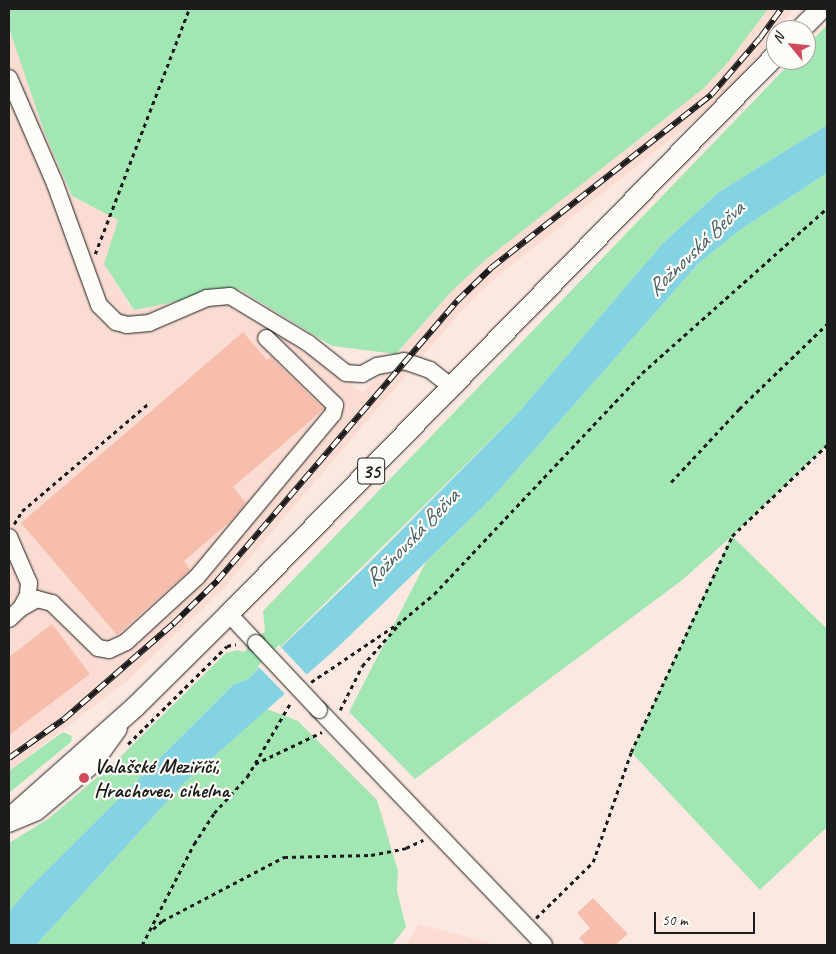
<!DOCTYPE html>
<html>
<head>
<meta charset="utf-8">
<style>
  body { margin:0 }
  #map { position:relative; width:836px; height:954px; overflow:hidden; background:#fbe9e1; font-family:Caveat,sans-serif }
  div>[style] { position:absolute }
  .built>* { inset:0; background:#fadcd2 }
  .green>* { inset:0; background:#a2e7b3 }
  .water>* { inset:0; background:#84d3e2 }
  .pier>* { inset:0; background:#fbe9e1 }
  .building>* { inset:0; background:#f7beae }
  .path>* { height:2.5px; margin-top:-1.25px; transform-origin:0; background:repeating-linear-gradient(90deg,#1c1c1c 0 4px,transparent 0 8px) }
  .roads { filter:drop-shadow(0 0 1px #1c1c1c) drop-shadow(0 0 1px #1c1c1c) }
  .minor>* { height:16px; margin:-8px; padding:0 8px; transform-origin:8px; border-radius:8px; background:#fdfcf7 }
  .major>* { height:20px; margin:-10px; padding:0 10px; transform-origin:10px; border-radius:10px; background:#fdfcf7 }
  .rail>* { height:5.5px; margin-top:-2.75px; transform-origin:0; background:repeating-linear-gradient(90deg,#fdfcf7 0 11px,#1c1c1c 0 22px); box-sizing:border-box; border-block:1px solid #1c1c1c }
  .bridges { filter:drop-shadow(0 0 1px #1c1c1c) drop-shadow(0 0 1px #1c1c1c) }
  .minor-bridge>* { height:16px; margin:-8px; padding:0 8px; transform-origin:8px; border-radius:8px; background:#fdfcf7 }
  .dots>* { width:14px; height:14px; translate:-50% -50%; box-sizing:border-box; border:2px solid #fdfcf7; border-radius:50% }
  span { translate:-50% -50%; white-space:nowrap; text-align:center; line-height:1.15; -webkit-text-stroke:4.5px #fdfcf7; paint-order:stroke }
  .shield-label span { padding:1px 4px; background:#fdfcf7; border:1px solid; border-radius:4px; -webkit-text-stroke-width:0 }
  .shield-label { font-size:20px; color:#1c1c1c; font-weight:700 }
  .poi-label { font-size:21px; color:#1c1c1c; font-weight:700 }
  .left { translate:0 -50%; text-align:left }
  .water-label { font-size:22px; color:#405c61; font-style:italic }
  .frame { position:absolute; inset:0; border:10px solid #1c1c1c; pointer-events:none }
  .north { position:absolute; left:766px; top:20px; width:50px; height:50px; box-sizing:border-box; background:#fdfcf7; border:1px solid #a3a29f; border-radius:50%; rotate:298deg; font-size:14px; font-weight:700; line-height:20px; text-align:center; color:#1c1c1c }
  .north::after { content:''; display:block; margin:auto; width:18px; height:22px; background:#d1495b; clip-path:polygon(50% 0,100% 100%,50% 72%,0 100%) }
  .scale { position:absolute; left:654px; top:912px; width:101px; height:22px; box-sizing:border-box; border:2px solid #1c1c1c; border-top:0; padding-left:6px; font-size:15px; line-height:18px; white-space:nowrap; color:#1c1c1c; -webkit-text-stroke:4px #fdfcf7; paint-order:stroke }
</style>
</head>
<body>
<div id="map">
  <div class="built">
    <i style="clip-path:polygon(768px 9px,793px 9px,768px 44px,718px 102px,498px 276px,464px 308px,224px 588px,127px 681px,9px 771px,9px 28px,45px 134px,71px 196px,118px 220px,104px 264px,133px 310px,239px 289px,236px 304px,363px 393px,450px 293px,484px 261px,704px 88px,729px 61px)"></i>
    <i style="clip-path:polygon(419px 924px,490px 943px,490px 945px,406px 945px)"></i>
  </div>
  <div class="green">
    <i style="clip-path:polygon(9px 9px,768px 9px,729px 61px,704px 88px,484px 261px,450px 293px,396px 354px,332px 346px,239px 289px,134px 310px,104px 264px,118px 220px,72px 196px,45px 134px,17px 52px,9px 28px)"></i>
    <i style="clip-path:polygon(827px 25px,827px 125px,719px 192px,663px 243px,517px 414px,248px 679px,233px 685px,24px 893px,9px 912px,9px 843px,48px 819px,113px 764px,226px 653px,237px 650px,244px 652px,265px 631px,263px 611px,793px 60px,806px 60px,806px 47px)"></i>
    <i style="clip-path:polygon(827px 173px,827px 445px,732px 536px,827px 629px,827px 827px,760px 890px,631px 752px,731px 537px,681px 581px,415px 779px,349px 712px,426px 562px,492px 498px,699px 263px,740px 230px)"></i>
    <i style="clip-path:polygon(267px 709px,298px 721px,377px 800px,398px 871px,397px 891px,406px 927px,392px 945px,36px 945px,185px 782px)"></i>
    <i style="clip-path:polygon(63px 732px,72px 736px,71px 742px,9px 793px,9px 771px)"></i>
  </div>
  <div class="water">
    <i style="clip-path:polygon(827px 125px,827px 173px,740px 230px,699px 263px,492px 498px,338px 647px,185px 782px,36px 945px,9px 945px,9px 912px,24px 893px,233px 685px,248px 679px,366px 566px,517px 414px,663px 243px,719px 192px)"></i>
  </div>
  <div class="pier">
    <i style="clip-path:polygon(279px 645px,308px 676px,286px 695px,258px 666px)"></i>
  </div>
  <div class="building">
    <i style="clip-path:polygon(243px 332px,267px 360px,271px 357px,324px 409px,233px 487px,246px 503px,231px 521px,184px 561px,190px 570px,117px 635px,21px 523px)"></i>
    <i style="clip-path:polygon(52px 624px,90px 674px,9px 735px,9px 657px)"></i>
    <i style="clip-path:polygon(593px 898px,628px 934px,615px 945px,586px 945px,579px 938px,590px 928px,577px 913px)"></i>
  </div>
  <div class="path">
    <i style="left:95px;top:254px;width:262px;rotate:-69deg"></i>
    <i style="left:671px;top:482px;width:100px;rotate:-47deg"></i>
    <i style="left:739px;top:409px;width:122px;rotate:-44deg"></i>
    <i style="left:14px;top:524px;width:15px;rotate:-58deg"></i>
    <i style="left:22px;top:511px;width:168px;rotate:-40.4deg"></i>
    <i style="left:311px;top:682px;width:111px;rotate:-34deg"></i>
    <i style="left:403px;top:620px;width:40px;rotate:-40deg"></i>
    <i style="left:434px;top:594px;width:303px;rotate:-46.7deg"></i>
    <i style="left:642px;top:373px;width:248px;rotate:-41.7deg"></i>
    <i style="left:340px;top:710px;width:49px;rotate:-63.4deg"></i>
    <i style="left:362px;top:666px;width:57px;rotate:-48.5deg"></i>
    <i style="left:128px;top:744px;width:139px;rotate:-44.7deg"></i>
    <i style="left:227px;top:646px;width:9px;rotate:-13deg"></i>
    <i style="left:255px;top:764px;width:74px;rotate:-25.5deg"></i>
    <i style="left:536px;top:918px;width:80px;rotate:-44.5deg"></i>
    <i style="left:593px;top:862px;width:116px;rotate:-70.9deg"></i>
    <i style="left:631px;top:752px;width:238px;rotate:-64.9deg"></i>
    <i style="left:732px;top:536px;width:132px;rotate:-43.8deg"></i>
    <i style="left:153px;top:929px;width:12px;rotate:-42deg"></i>
    <i style="left:162px;top:921px;width:138px;rotate:-27.7deg"></i>
    <i style="left:284px;top:857px;width:87px;rotate:-1.3deg"></i>
    <i style="left:371px;top:855px;width:36px;rotate:-11deg"></i>
    <i style="left:406px;top:848px;width:19px;rotate:-25deg"></i>
    <i style="left:142px;top:945px;width:114px;rotate:-62.8deg"></i>
    <i style="left:194px;top:844px;width:37px;rotate:-57deg"></i>
    <i style="left:214px;top:813px;width:49px;rotate:-47.5deg"></i>
    <i style="left:247px;top:777px;width:87px;rotate:-59.6deg"></i>
  </div>
  <div class="roads">
    <div class="minor">
      <i style="left:9px;top:78px;width:116px;rotate:66.5deg"></i>
      <i style="left:55px;top:184px;width:129px;rotate:70deg"></i>
      <i style="left:99px;top:305px;width:24px;rotate:45deg"></i>
      <i style="left:116px;top:322px;width:11px;rotate:15deg"></i>
      <i style="left:127px;top:325px;width:22px;rotate:-5deg"></i>
      <i style="left:149px;top:323px;width:63px;rotate:-23.3deg"></i>
      <i style="left:207px;top:298px;width:23px;rotate:-5deg"></i>
      <i style="left:230px;top:296px;width:91px;rotate:31.1deg"></i>
      <i style="left:308px;top:343px;width:48px;rotate:38.3deg"></i>
      <i style="left:346px;top:373px;width:16px;rotate:4deg"></i>
      <i style="left:362px;top:374px;width:17px;rotate:-28deg"></i>
      <i style="left:377px;top:366px;width:27px;rotate:-10deg"></i>
      <i style="left:404px;top:361px;width:28px;rotate:19deg"></i>
      <i style="left:430px;top:370px;width:29px;rotate:38deg"></i>
      <i style="left:9px;top:537px;width:50px;rotate:66.5deg"></i>
      <i style="left:29px;top:583px;width:12px;rotate:95deg"></i>
      <i style="left:28px;top:595px;width:15px;rotate:118deg"></i>
      <i style="left:21px;top:608px;width:16px;rotate:137deg"></i>
      <i style="left:21px;top:608px;width:18px;rotate:-29deg"></i>
      <i style="left:37px;top:599px;width:16px;rotate:15deg"></i>
      <i style="left:52px;top:603px;width:64px;rotate:44.4deg"></i>
      <i style="left:98px;top:648px;width:11px;rotate:10deg"></i>
      <i style="left:109px;top:650px;width:19px;rotate:-25deg"></i>
      <i style="left:126px;top:642px;width:96px;rotate:-42.5deg"></i>
      <i style="left:197px;top:577px;width:212px;rotate:-50.2deg"></i>
      <i style="left:333px;top:414px;width:9px;rotate:-77deg"></i>
      <i style="left:335px;top:405px;width:96px;rotate:-135.8deg"></i>
      <i style="left:229px;top:614px;width:40px;rotate:47deg"></i>
      <i style="left:319px;top:710px;width:325px;rotate:46.2deg"></i>
      <i style="left:9px;top:824px;width:30px;rotate:-23deg"></i>
      <i style="left:37px;top:812px;width:73px;rotate:-40deg"></i>
      <i style="left:93px;top:765px;width:44px;rotate:-54.2deg"></i>
    </div>
    <div class="major">
      <i style="left:800px;top:30px;width:30px;rotate:-45deg"></i>
      <i style="left:9px;top:819px;width:169px;rotate:-41.6deg"></i>
      <i style="left:135px;top:707px;width:132px;rotate:-44.7deg"></i>
      <i style="left:229px;top:614px;width:782px;rotate:-45.62deg"></i>
    </div>
  </div>
  <div class="rail">
    <i style="left:9px;top:758px;width:67px;rotate:-35.3deg"></i>
    <i style="left:64px;top:719px;width:145px;rotate:-41.1deg"></i>
    <i style="left:173px;top:624px;width:62px;rotate:-44.3deg"></i>
    <i style="left:217px;top:581px;width:369px;rotate:-49.4deg"></i>
    <i style="left:457px;top:301px;width:47px;rotate:-44.1deg"></i>
    <i style="left:491px;top:268px;width:280px;rotate:-38.2deg"></i>
    <i style="left:711px;top:95px;width:75px;rotate:-49.3deg"></i>
    <i style="left:760px;top:38px;width:36px;rotate:-54deg"></i>
  </div>
  <div class="bridges">
    <div class="minor-bridge">
      <i style="left:256px;top:643px;width:92px;rotate:46.8deg"></i>
    </div>
  </div>
  <div class="dots">
    <i style="left:84px;top:778px;background:#d1495b"></i>
  </div>
  <div class="shield-label">
    <span style="left:371px;top:471px">35</span>
  </div>
  <div class="poi-label">
    <span class="left" style="left:94px;top:778px">Valašské Meziříčí,<br>Hrachovec, cihelna</span>
  </div>
  <div class="water-label">
    <span style="left:696px;top:249px;rotate:-44deg">Rožnovská Bečva</span>
    <span style="left:412px;top:538px;rotate:-46deg">Rožnovská Bečva</span>
  </div>
  <div class="frame"></div>
  <div class="north">N</div>
  <div class="scale">50 m</div>
</div>
</body>
</html>
